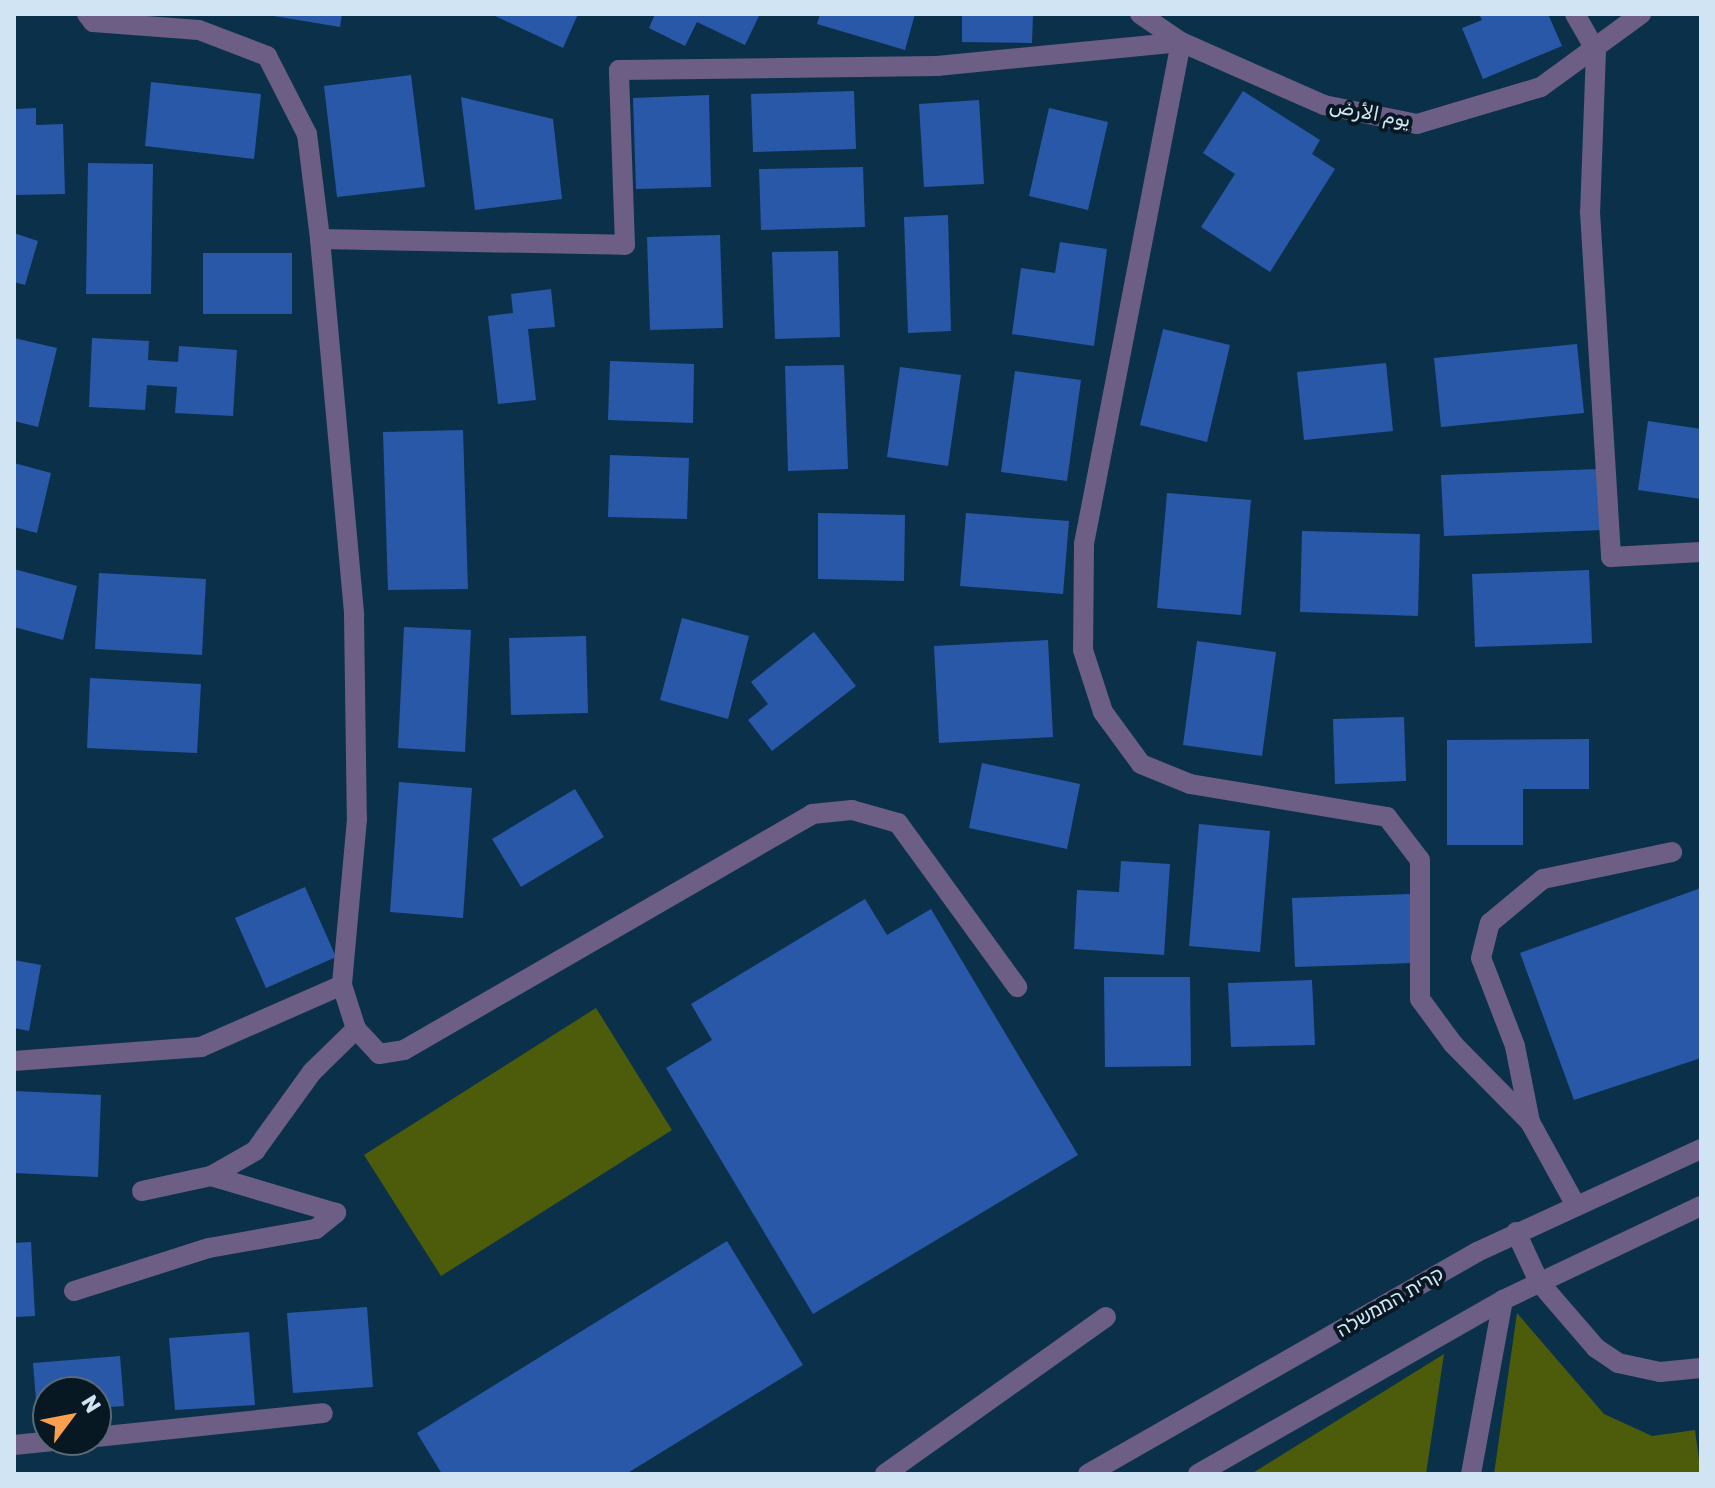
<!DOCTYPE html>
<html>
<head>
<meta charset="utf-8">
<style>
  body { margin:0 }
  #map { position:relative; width:1715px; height:1488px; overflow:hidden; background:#0a3149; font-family:Rubik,"Noto Naskh Arabic","Noto Sans Hebrew",sans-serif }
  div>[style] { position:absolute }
  .green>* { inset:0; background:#4d5c0a }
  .building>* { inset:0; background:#2958a8 }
  .lane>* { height:20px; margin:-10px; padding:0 10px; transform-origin:10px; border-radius:10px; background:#6c5e85 }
  .street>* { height:20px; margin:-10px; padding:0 10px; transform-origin:10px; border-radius:10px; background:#6c5e85 }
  span { translate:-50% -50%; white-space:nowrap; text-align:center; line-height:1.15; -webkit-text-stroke:8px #081822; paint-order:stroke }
  .street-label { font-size:20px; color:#d0e4f3 }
  .frame { position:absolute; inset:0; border:16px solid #d0e4f3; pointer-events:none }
  .north { position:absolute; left:32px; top:1376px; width:80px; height:80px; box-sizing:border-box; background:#081822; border:2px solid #586a76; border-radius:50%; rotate:58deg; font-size:22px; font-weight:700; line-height:32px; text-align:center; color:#d0e4f3 }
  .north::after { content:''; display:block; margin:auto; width:28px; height:36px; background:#f99f4d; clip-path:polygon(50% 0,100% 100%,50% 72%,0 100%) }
</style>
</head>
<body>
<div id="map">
  <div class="green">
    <i style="clip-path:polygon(596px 1008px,672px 1130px,441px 1276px,364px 1155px)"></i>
    <i style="clip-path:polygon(1517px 1313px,1604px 1414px,1652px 1436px,1695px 1430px,1701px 1474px,1494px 1474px)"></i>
    <i style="clip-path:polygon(1444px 1354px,1426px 1474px,1251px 1474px)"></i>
  </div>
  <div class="building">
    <i style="clip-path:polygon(262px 14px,342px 14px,340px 27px)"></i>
    <i style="clip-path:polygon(491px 14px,578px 14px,563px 48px)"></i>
    <i style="clip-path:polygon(655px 14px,760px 14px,745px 45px,697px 22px,685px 46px,649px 28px)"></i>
    <i style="clip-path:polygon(820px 14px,915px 14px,905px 50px,817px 24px)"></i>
    <i style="clip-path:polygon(962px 14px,1033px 14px,1032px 43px,962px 42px)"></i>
    <i style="clip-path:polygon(1479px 14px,1548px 14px,1562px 46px,1483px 79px,1462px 28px,1482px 20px)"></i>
    <i style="clip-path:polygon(411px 75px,425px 187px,337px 197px,324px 86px)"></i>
    <i style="clip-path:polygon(151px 82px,261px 94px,254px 159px,145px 146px)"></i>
    <i style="clip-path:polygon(854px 91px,856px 149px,753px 152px,751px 94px)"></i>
    <i style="clip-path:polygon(1243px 91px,1320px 140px,1312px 154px,1335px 169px,1270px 272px,1201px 227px,1235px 174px,1203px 153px)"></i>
    <i style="clip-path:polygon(709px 95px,711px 187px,636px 189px,633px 98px)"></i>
    <i style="clip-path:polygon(461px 97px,553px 119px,562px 199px,475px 210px)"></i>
    <i style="clip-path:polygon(979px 100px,984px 184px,924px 187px,919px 104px)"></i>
    <i style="clip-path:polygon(36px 108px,36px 125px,63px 124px,65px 194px,14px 195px,14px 109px)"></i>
    <i style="clip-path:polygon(1049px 108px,1108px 122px,1088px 210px,1029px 196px)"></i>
    <i style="clip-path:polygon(88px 163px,153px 164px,151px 294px,86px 294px)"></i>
    <i style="clip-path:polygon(863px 167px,865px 227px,761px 230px,759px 169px)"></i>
    <i style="clip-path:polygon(948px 215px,951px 331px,908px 333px,904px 217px)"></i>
    <i style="clip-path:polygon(14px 233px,38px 241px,25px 285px,14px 282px)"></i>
    <i style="clip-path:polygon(720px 235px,723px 328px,650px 330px,647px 237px)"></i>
    <i style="clip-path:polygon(1060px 242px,1107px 249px,1094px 346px,1012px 334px,1021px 268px,1055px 273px)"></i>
    <i style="clip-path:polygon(838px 251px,840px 337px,775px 339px,772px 252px)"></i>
    <i style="clip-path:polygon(203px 253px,292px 253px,292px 314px,203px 314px)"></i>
    <i style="clip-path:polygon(551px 289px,555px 327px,528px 329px,536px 400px,498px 404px,488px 316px,513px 313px,511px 294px)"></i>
    <i style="clip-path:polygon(1163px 329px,1230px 345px,1207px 442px,1140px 425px)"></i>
    <i style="clip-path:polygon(14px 338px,57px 348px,38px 427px,14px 421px)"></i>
    <i style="clip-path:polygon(92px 338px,149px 341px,148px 360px,178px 362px,179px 346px,237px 350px,233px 416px,175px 413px,177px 387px,147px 385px,145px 410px,89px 407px)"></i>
    <i style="clip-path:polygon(1577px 344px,1584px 413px,1441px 427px,1434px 358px)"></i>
    <i style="clip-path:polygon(610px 361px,694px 364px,693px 423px,608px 420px)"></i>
    <i style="clip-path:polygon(1386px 363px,1393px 431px,1304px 440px,1297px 372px)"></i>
    <i style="clip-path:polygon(844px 365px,848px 469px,788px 471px,785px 366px)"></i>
    <i style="clip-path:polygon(900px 367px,961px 375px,948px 466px,887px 457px)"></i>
    <i style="clip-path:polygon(1015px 371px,1081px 380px,1067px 481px,1001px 472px)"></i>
    <i style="clip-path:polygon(1648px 421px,1701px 429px,1701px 499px,1638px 490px)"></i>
    <i style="clip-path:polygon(463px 430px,468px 589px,388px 590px,383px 432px)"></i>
    <i style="clip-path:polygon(610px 455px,689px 458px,687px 519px,608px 517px)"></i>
    <i style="clip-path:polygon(14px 463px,51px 473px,37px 533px,14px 527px)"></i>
    <i style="clip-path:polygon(1599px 469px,1602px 530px,1444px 536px,1441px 475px)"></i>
    <i style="clip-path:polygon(1167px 493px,1251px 500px,1241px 615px,1157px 608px)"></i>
    <i style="clip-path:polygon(818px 513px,905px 515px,904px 581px,818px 579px)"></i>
    <i style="clip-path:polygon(966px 513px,1069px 521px,1063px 594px,960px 586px)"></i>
    <i style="clip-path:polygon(1302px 531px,1420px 534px,1418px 616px,1300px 612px)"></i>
    <i style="clip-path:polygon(14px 569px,77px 586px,63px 640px,14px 627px)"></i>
    <i style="clip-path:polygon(1589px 570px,1592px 643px,1475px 647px,1472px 574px)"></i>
    <i style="clip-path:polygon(99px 573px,206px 579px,202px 655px,95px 649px)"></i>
    <i style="clip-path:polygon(682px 618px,749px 636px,728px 719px,660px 700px)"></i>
    <i style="clip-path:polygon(404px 627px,471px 630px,465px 752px,398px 748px)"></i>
    <i style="clip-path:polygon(814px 632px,856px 686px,772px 751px,748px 720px,768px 704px,751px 682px)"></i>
    <i style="clip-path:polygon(586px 636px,588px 713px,511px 715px,509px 638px)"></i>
    <i style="clip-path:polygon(1048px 640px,1053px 737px,939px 743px,934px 646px)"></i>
    <i style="clip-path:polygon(1197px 641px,1276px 652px,1262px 756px,1183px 745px)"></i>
    <i style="clip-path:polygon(90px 678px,201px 684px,197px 753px,87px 748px)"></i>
    <i style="clip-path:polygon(1404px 717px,1406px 781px,1335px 784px,1333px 719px)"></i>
    <i style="clip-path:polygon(1589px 739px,1589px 789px,1523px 789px,1523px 845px,1447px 845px,1447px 740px)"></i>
    <i style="clip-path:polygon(982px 763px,1080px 784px,1067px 849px,969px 828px)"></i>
    <i style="clip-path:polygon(399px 782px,472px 788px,463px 918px,390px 912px)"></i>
    <i style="clip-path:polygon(575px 789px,604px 837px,521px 887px,492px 839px)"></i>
    <i style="clip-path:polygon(1199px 824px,1270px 831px,1260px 952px,1189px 946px)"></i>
    <i style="clip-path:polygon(1121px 861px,1170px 864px,1164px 955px,1074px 949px,1077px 890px,1119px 892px)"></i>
    <i style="clip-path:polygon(305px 887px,336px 957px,266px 988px,235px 918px)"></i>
    <i style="clip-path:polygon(1701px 888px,1701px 1058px,1574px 1100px,1520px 953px)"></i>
    <i style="clip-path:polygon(1410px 894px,1413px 963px,1295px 967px,1292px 898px)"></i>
    <i style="clip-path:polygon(865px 899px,887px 935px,931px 909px,1078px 1155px,813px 1314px,666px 1068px,712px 1040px,691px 1004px)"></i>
    <i style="clip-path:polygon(14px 960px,41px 965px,29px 1031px,14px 1028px)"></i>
    <i style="clip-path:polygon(1104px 977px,1190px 977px,1191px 1066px,1105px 1067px)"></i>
    <i style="clip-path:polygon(1312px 980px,1315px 1045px,1231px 1047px,1228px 983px)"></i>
    <i style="clip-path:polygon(14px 1091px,101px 1095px,98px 1177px,14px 1173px)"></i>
    <i style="clip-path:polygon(727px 1241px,803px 1365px,626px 1474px,442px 1474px,417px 1433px)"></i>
    <i style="clip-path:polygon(31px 1242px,35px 1316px,14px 1317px,14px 1243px)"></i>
    <i style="clip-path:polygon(367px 1307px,373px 1387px,293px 1393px,287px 1313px)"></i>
    <i style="clip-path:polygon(249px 1332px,255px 1405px,175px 1410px,169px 1338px)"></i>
    <i style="clip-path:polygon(120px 1356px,124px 1406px,96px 1408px,96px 1392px,48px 1392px,48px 1412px,37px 1413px,33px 1363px)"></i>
  </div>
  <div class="lane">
    <i style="left:1575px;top:14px;width:43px;rotate:60.4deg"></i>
    <i style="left:1596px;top:51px;width:161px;rotate:92.1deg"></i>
    <i style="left:1590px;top:212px;width:346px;rotate:86.5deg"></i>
    <i style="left:1611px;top:557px;width:90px;rotate:-3.2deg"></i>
    <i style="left:1530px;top:1122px;width:77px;rotate:-101.2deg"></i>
    <i style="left:1515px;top:1046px;width:94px;rotate:-111.1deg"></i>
    <i style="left:1481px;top:958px;width:36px;rotate:-76deg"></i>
    <i style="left:1490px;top:923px;width:69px;rotate:-39.7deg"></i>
    <i style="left:1543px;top:879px;width:132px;rotate:-11.8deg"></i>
    <i style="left:142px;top:1191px;width:71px;rotate:-12.3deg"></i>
    <i style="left:211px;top:1176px;width:51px;rotate:-29.6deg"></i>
    <i style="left:255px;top:1151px;width:97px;rotate:-54.2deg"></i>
    <i style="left:312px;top:1072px;width:62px;rotate:-44.3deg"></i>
    <i style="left:1516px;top:1232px;width:55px;rotate:65.3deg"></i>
    <i style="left:1539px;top:1282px;width:87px;rotate:49.2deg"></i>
    <i style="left:1596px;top:1348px;width:27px;rotate:34deg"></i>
    <i style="left:1618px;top:1363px;width:43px;rotate:12.1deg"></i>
    <i style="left:1660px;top:1372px;width:41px;rotate:-5.6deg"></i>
    <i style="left:74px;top:1291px;width:142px;rotate:-17.7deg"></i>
    <i style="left:209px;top:1248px;width:109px;rotate:-10.1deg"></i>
    <i style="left:316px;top:1229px;width:26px;rotate:-39deg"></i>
    <i style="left:336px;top:1213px;width:130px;rotate:-163.5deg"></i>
    <i style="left:96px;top:1437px;width:228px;rotate:-6deg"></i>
    <i style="left:14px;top:1445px;width:49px;rotate:-5.8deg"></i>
    <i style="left:885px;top:1474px;width:271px;rotate:-35.4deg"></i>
  </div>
  <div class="street">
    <i style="left:87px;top:14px;width:10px;rotate:53deg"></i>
    <i style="left:93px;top:22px;width:106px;rotate:4.3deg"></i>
    <i style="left:199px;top:30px;width:73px;rotate:20.9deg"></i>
    <i style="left:267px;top:56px;width:88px;rotate:62.9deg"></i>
    <i style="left:307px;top:134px;width:106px;rotate:82.9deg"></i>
    <i style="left:320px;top:239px;width:305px;rotate:1.1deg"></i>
    <i style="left:625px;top:245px;width:175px;rotate:-92deg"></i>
    <i style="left:619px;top:70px;width:318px;rotate:-0.7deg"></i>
    <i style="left:937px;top:66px;width:245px;rotate:-5.6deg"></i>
    <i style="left:1181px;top:42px;width:511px;rotate:100.94deg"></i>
    <i style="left:1084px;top:544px;width:106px;rotate:90.5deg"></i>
    <i style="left:1083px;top:650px;width:65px;rotate:72.1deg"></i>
    <i style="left:1103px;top:712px;width:64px;rotate:53.8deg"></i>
    <i style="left:1141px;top:764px;width:53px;rotate:22.2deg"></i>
    <i style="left:1190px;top:784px;width:200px;rotate:9.5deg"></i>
    <i style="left:1387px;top:817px;width:54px;rotate:52.5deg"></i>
    <i style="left:1420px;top:860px;width:139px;rotate:90deg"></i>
    <i style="left:1420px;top:999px;width:56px;rotate:53.7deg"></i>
    <i style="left:1453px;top:1044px;width:110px;rotate:45.4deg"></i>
    <i style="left:1530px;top:1122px;width:91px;rotate:61.2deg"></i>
    <i style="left:1140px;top:14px;width:50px;rotate:34.3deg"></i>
    <i style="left:1181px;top:42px;width:156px;rotate:23.8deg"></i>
    <i style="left:1324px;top:105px;width:95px;rotate:11.5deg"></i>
    <i style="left:1417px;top:124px;width:129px;rotate:-16.6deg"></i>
    <i style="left:1541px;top:87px;width:124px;rotate:-36.1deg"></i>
    <i style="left:320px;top:239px;width:378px;rotate:84.8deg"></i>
    <i style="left:354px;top:615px;width:204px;rotate:89.2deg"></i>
    <i style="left:357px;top:819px;width:167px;rotate:95.2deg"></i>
    <i style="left:342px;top:985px;width:46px;rotate:72.3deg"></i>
    <i style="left:356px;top:1029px;width:34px;rotate:47deg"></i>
    <i style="left:379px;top:1054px;width:25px;rotate:-9deg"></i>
    <i style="left:404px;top:1050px;width:471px;rotate:-30deg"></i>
    <i style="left:812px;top:814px;width:40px;rotate:-5.7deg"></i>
    <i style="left:852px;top:810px;width:48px;rotate:15.8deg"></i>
    <i style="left:898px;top:823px;width:203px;rotate:54deg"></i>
    <i style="left:14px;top:1061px;width:188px;rotate:-4.3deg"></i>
    <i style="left:201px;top:1047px;width:154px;rotate:-23.7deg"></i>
    <i style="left:1088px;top:1474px;width:448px;rotate:-29.7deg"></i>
    <i style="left:1477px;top:1252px;width:247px;rotate:-24.7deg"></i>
    <i style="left:1198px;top:1474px;width:351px;rotate:-29.7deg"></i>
    <i style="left:1503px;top:1300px;width:219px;rotate:-25.4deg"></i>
    <i style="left:1471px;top:1474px;width:177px;rotate:-79.6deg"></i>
  </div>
  <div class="street-label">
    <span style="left:1370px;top:113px;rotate:11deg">يوم الأرض</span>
    <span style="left:1390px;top:1302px;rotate:-30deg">קרית הממשלה</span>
  </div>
  <div class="frame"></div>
  <div class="north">N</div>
</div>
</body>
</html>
